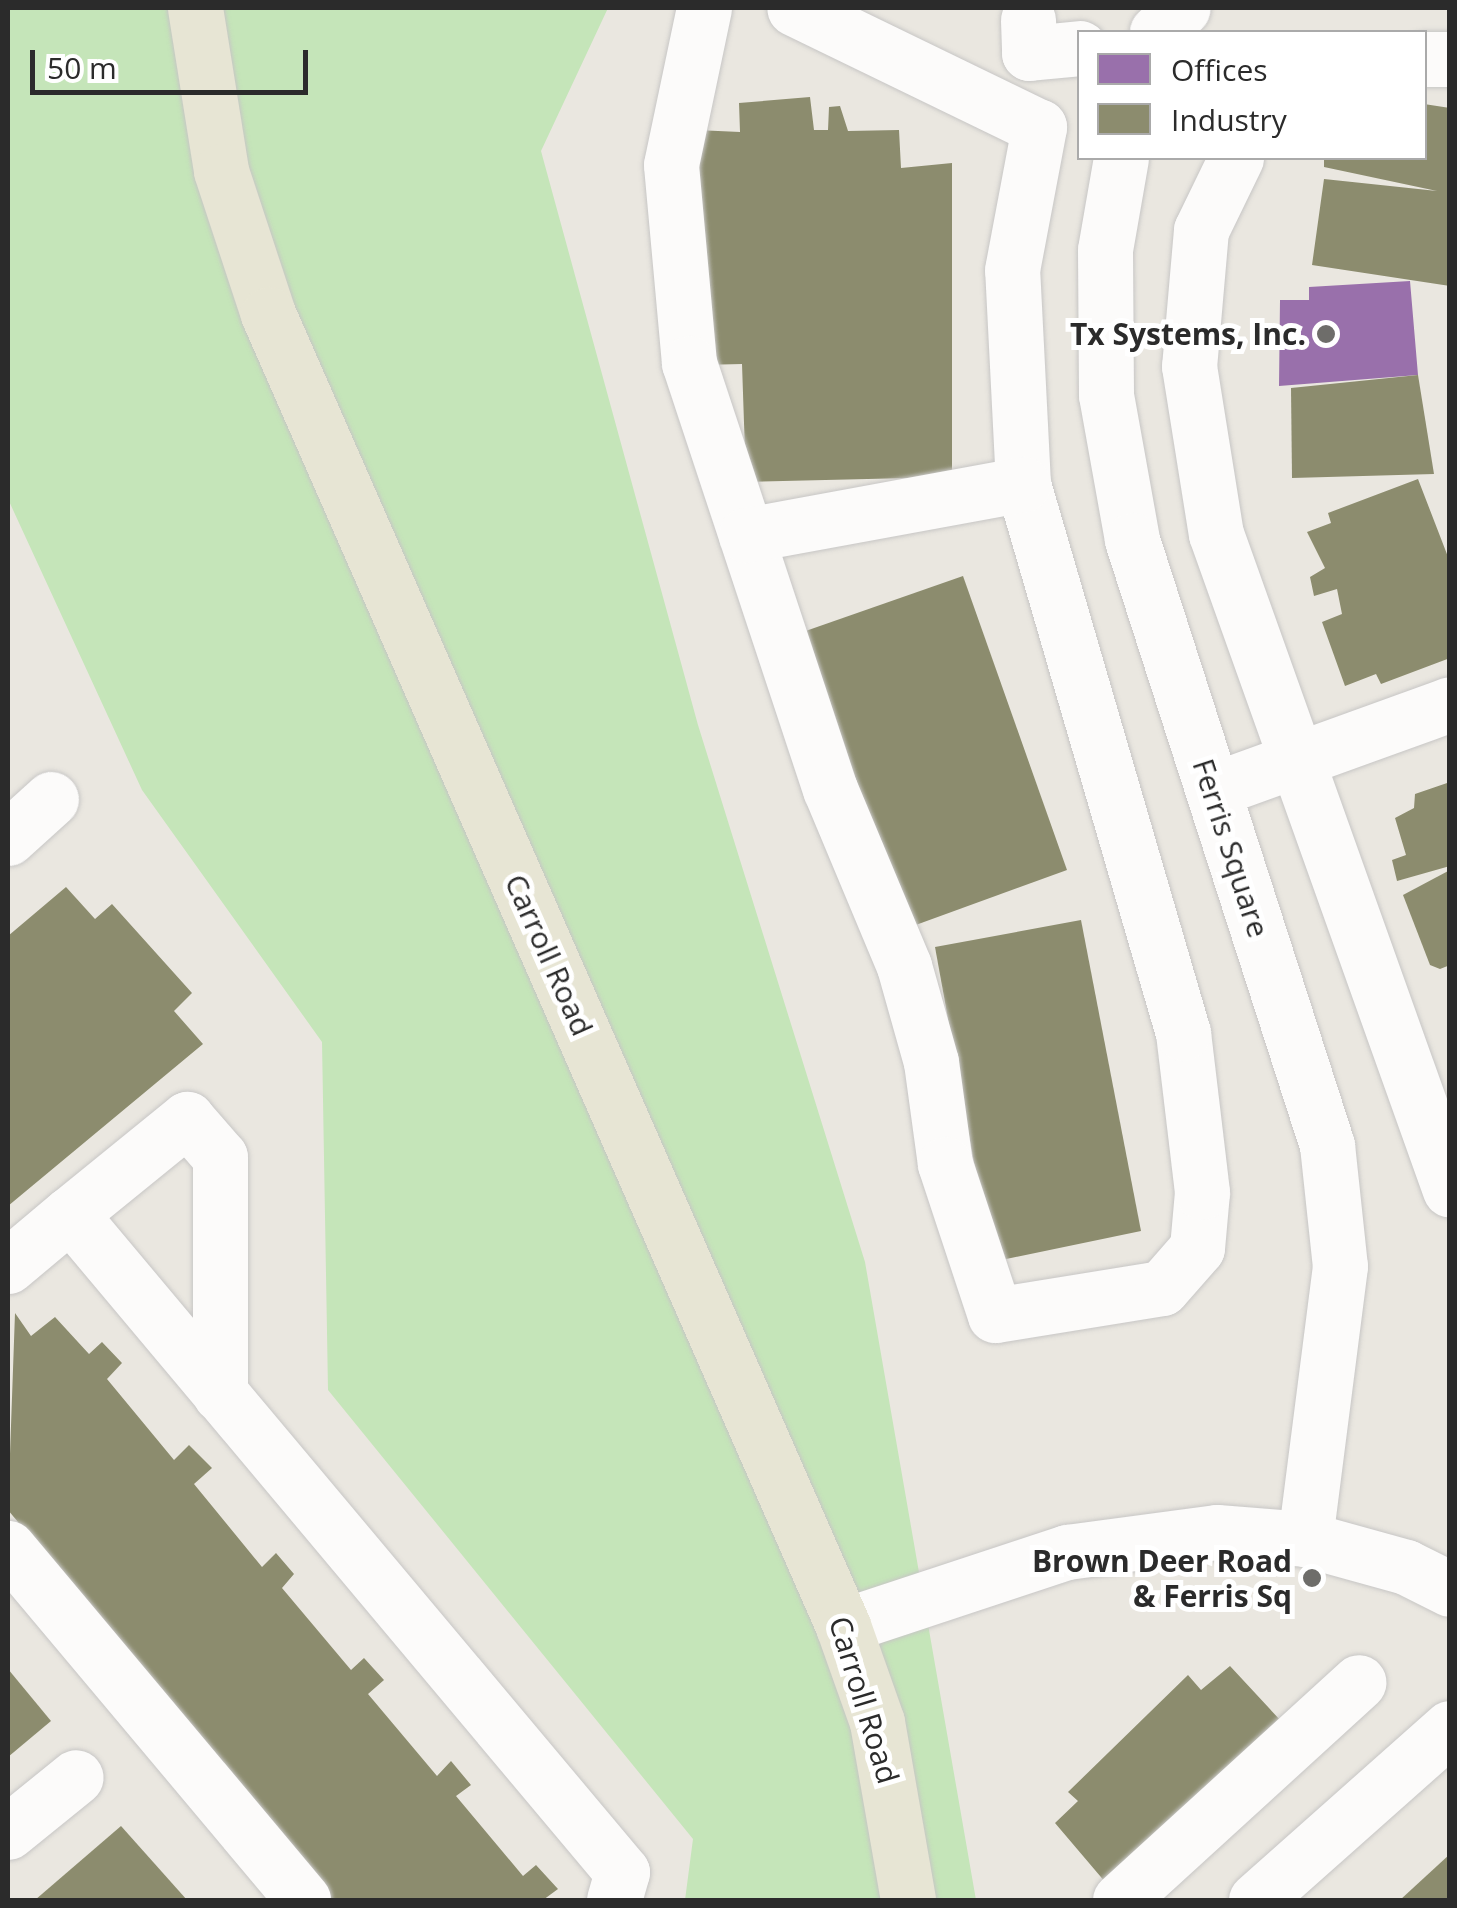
<!DOCTYPE html>
<html>
<head>
<meta charset="utf-8">
<style>
  body { margin:0 }
  #map { position:relative; width:1457px; height:1908px; overflow:hidden; background:#eae7e0; font-family:"Open Sans",sans-serif }
  div>[style] { position:absolute }
  .green>* { inset:0; background:#c5e5b9 }
  .offices>* { inset:0; background:#9970ab }
  .industry>* { inset:0; background:#8c8c6e }
  .roads { filter:drop-shadow(0 0 2px #c7c6c5) drop-shadow(0 0 2px #c7c6c5) }
  .minor>* { height:55px; margin:-27.5px; padding:0 27.5px; transform-origin:27.5px; border-radius:27.5px; background:#fcfbfa }
  .major>* { height:55px; margin:-27.5px; padding:0 27.5px; transform-origin:27.5px; border-radius:27.5px; background:#e7e5d4 }
  .dots>* { width:28px; height:28px; translate:-50% -50%; box-sizing:border-box; border:5px solid #fff; border-radius:50% }
  span { translate:-50% -50%; white-space:nowrap; text-align:center; line-height:1.15; -webkit-text-stroke:10px #fff; paint-order:stroke }
  .poi-label { font-size:30px; color:#2b2b2b; font-weight:700 }
  .right { translate:-100% -50%; text-align:right }
  .street-label { font-size:30px; color:#2b2b2b }
  .frame { position:absolute; inset:0; border:10px solid #2b2b2b; pointer-events:none }
  .legend { position:absolute; left:1077px; top:30px; width:350px; height:130px; box-sizing:border-box; background:#fff; border:2px solid #aaa; margin:0; padding:12px 18px; list-style:none; font-size:30px; color:#2b2b2b }
  .legend li { display:flex; align-items:center; gap:20px; height:50px }
  .legend b { width:50px; border:2px solid #aaa }
  .scale { position:absolute; left:30px; top:50px; width:278px; height:45px; box-sizing:border-box; border:5px solid #2b2b2b; border-top:0; padding-left:12px; font-size:30px; line-height:35px; white-space:nowrap; color:#2b2b2b; -webkit-text-stroke:8px #fff; paint-order:stroke }
</style>
</head>
<body>
<div id="map">
  <div class="green">
    <i style="clip-path:polygon(8px 8px,608px 8px,541px 151px,698px 725px,865px 1262px,976px 1900px,685px 1900px,693px 1839px,328px 1390px,322px 1042px,142px 790px,8px 499px)"></i>
  </div>
  <div class="offices">
    <i style="clip-path:polygon(1410px 281px,1418px 375px,1279px 386px,1280px 300px,1309px 300px,1309px 287px)"></i>
  </div>
  <div class="industry">
    <i style="clip-path:polygon(810px 97px,814px 130px,828px 130px,829px 107px,840px 106px,848px 131px,899px 130px,901px 168px,952px 163px,952px 477px,746px 482px,742px 364px,700px 365px,696px 130px,740px 132px,739px 103px)"></i>
    <i style="clip-path:polygon(1424px 104px,1450px 108px,1450px 286px,1312px 265px,1324px 179px,1437px 191px,1324px 167px,1324px 158px,1424px 158px)"></i>
    <i style="clip-path:polygon(1418px 375px,1434px 474px,1292px 478px,1291px 388px)"></i>
    <i style="clip-path:polygon(1418px 479px,1450px 562px,1450px 658px,1381px 684px,1376px 674px,1345px 686px,1322px 622px,1342px 614px,1337px 589px,1314px 596px,1310px 577px,1325px 568px,1307px 532px,1331px 523px,1328px 513px)"></i>
    <i style="clip-path:polygon(963px 576px,1067px 870px,902px 930px,797px 634px)"></i>
    <i style="clip-path:polygon(1450px 782px,1450px 866px,1397px 881px,1392px 860px,1406px 855px,1395px 818px,1414px 808px,1415px 794px)"></i>
    <i style="clip-path:polygon(1450px 870px,1450px 965px,1440px 969px,1430px 965px,1403px 895px)"></i>
    <i style="clip-path:polygon(66px 887px,95px 919px,112px 904px,192px 993px,174px 1011px,203px 1044px,8px 1206px,8px 936px)"></i>
    <i style="clip-path:polygon(1081px 920px,1141px 1231px,992px 1262px,935px 947px)"></i>
    <i style="clip-path:polygon(15px 1313px,31px 1336px,55px 1317px,89px 1354px,102px 1342px,122px 1363px,107px 1379px,174px 1460px,189px 1445px,212px 1468px,194px 1484px,262px 1567px,276px 1553px,294px 1574px,282px 1588px,351px 1670px,364px 1658px,384px 1680px,368px 1694px,437px 1776px,451px 1761px,471px 1785px,456px 1796px,523px 1876px,536px 1865px,558px 1889px,543px 1900px,332px 1900px,8px 1510px)"></i>
    <i style="clip-path:polygon(1230px 1666px,1281px 1721px,1106px 1883px,1055px 1823px,1078px 1801px,1068px 1792px,1188px 1675px,1201px 1690px)"></i>
    <i style="clip-path:polygon(8px 1669px,51px 1721px,8px 1757px)"></i>
    <i style="clip-path:polygon(121px 1826px,187px 1900px,35px 1900px)"></i>
    <i style="clip-path:polygon(1450px 1854px,1450px 1900px,1400px 1900px)"></i>
  </div>
  <div class="roads">
    <div class="minor">
      <i style="left:704px;top:8px;width:160px;rotate:101.9deg"></i>
      <i style="left:671px;top:165px;width:199px;rotate:84.8deg"></i>
      <i style="left:689px;top:363px;width:449px;rotate:71.7deg"></i>
      <i style="left:830px;top:789px;width:192px;rotate:67.3deg"></i>
      <i style="left:904px;top:966px;width:100px;rotate:74.3deg"></i>
      <i style="left:931px;top:1062px;width:103px;rotate:82.2deg"></i>
      <i style="left:945px;top:1164px;width:159px;rotate:71.7deg"></i>
      <i style="left:995px;top:1315px;width:169px;rotate:-9.2deg"></i>
      <i style="left:1162px;top:1288px;width:53px;rotate:-48.8deg"></i>
      <i style="left:1197px;top:1248px;width:56px;rotate:-84.9deg"></i>
      <i style="left:1202px;top:1192px;width:160px;rotate:-96.8deg"></i>
      <i style="left:1183px;top:1033px;width:572px;rotate:-106.25deg"></i>
      <i style="left:1023px;top:484px;width:214px;rotate:-92.9deg"></i>
      <i style="left:1012px;top:270px;width:146px;rotate:-79.3deg"></i>
      <i style="left:1039px;top:127px;width:272px;rotate:-154.1deg"></i>
      <i style="left:1028px;top:20px;width:33px;rotate:88deg"></i>
      <i style="left:1029px;top:53px;width:51px;rotate:-5.6deg"></i>
      <i style="left:1157px;top:32px;width:35px;rotate:-43deg"></i>
      <i style="left:1424px;top:59px;width:26px"></i>
      <i style="left:1121px;top:158px;width:93px;rotate:99.9deg"></i>
      <i style="left:1105px;top:250px;width:145px;rotate:89.6deg"></i>
      <i style="left:1106px;top:395px;width:147px;rotate:79.8deg"></i>
      <i style="left:1132px;top:540px;width:636px;rotate:72.14deg"></i>
      <i style="left:1327px;top:1145px;width:122px;rotate:83.9deg"></i>
      <i style="left:1340px;top:1266px;width:275px;rotate:97.3deg"></i>
      <i style="left:1236px;top:158px;width:80px;rotate:115.9deg"></i>
      <i style="left:1201px;top:230px;width:137px;rotate:95deg"></i>
      <i style="left:1189px;top:366px;width:170px;rotate:80.9deg"></i>
      <i style="left:1216px;top:534px;width:696px;rotate:70.37deg"></i>
      <i style="left:746px;top:535px;width:282px;rotate:-10.4deg"></i>
      <i style="left:1213px;top:790px;width:252px;rotate:-19.9deg"></i>
      <i style="left:8px;top:838px;width:58px;rotate:-42.2deg"></i>
      <i style="left:70px;top:1214px;width:151px;rotate:-39.1deg"></i>
      <i style="left:187px;top:1119px;width:50px;rotate:49deg"></i>
      <i style="left:220px;top:1157px;width:237px;rotate:90deg"></i>
      <i style="left:8px;top:1266px;width:81px;rotate:-40deg"></i>
      <i style="left:70px;top:1214px;width:859px;rotate:50.01deg"></i>
      <i style="left:622px;top:1872px;width:29px;rotate:106deg"></i>
      <i style="left:8px;top:1548px;width:459px;rotate:50deg"></i>
      <i style="left:843px;top:1626px;width:236px;rotate:-18.3deg"></i>
      <i style="left:1067px;top:1552px;width:151px;rotate:-7.6deg"></i>
      <i style="left:1217px;top:1532px;width:88px;rotate:4.5deg"></i>
      <i style="left:1305px;top:1539px;width:105px;rotate:15.5deg"></i>
      <i style="left:1406px;top:1567px;width:49px;rotate:26.6deg"></i>
      <i style="left:8px;top:1832px;width:87px;rotate:-39deg"></i>
      <i style="left:1120px;top:1900px;width:323px;rotate:-42.4deg"></i>
      <i style="left:1256px;top:1900px;width:259px;rotate:-41.6deg"></i>
    </div>
    <div class="major">
      <i style="left:195px;top:8px;width:165px;rotate:80.9deg"></i>
      <i style="left:221px;top:171px;width:151px;rotate:71.8deg"></i>
      <i style="left:268px;top:314px;width:1432px;rotate:66.33deg"></i>
      <i style="left:843px;top:1626px;width:102px;rotate:70.5deg"></i>
      <i style="left:877px;top:1722px;width:181px;rotate:80.1deg"></i>
    </div>
  </div>
  <div class="dots">
    <i style="left:1326px;top:334px;background:#6e6d6a"></i>
    <i style="left:1312px;top:1578px;background:#6e6d6a"></i>
  </div>
  <div class="poi-label">
    <span class="right" style="left:1306px;top:334px">Tx Systems, Inc.</span>
    <span class="right" style="left:1292px;top:1578px">Brown Deer Road<br>&amp; Ferris Sq</span>
  </div>
  <div class="street-label">
    <span style="left:1231px;top:848px;rotate:72deg">Ferris Square</span>
    <span style="left:549px;top:955px;rotate:66deg">Carroll Road</span>
    <span style="left:864px;top:1700px;rotate:73deg">Carroll Road</span>
  </div>
  <div class="frame"></div>
  <ul class="legend">
  <li><b style="height:28px;background:#9970ab"></b>Offices</li>
  <li><b style="height:28px;background:#8c8c6e"></b>Industry</li>
  </ul>
  <div class="scale">50 m</div>
</div>
</body>
</html>
